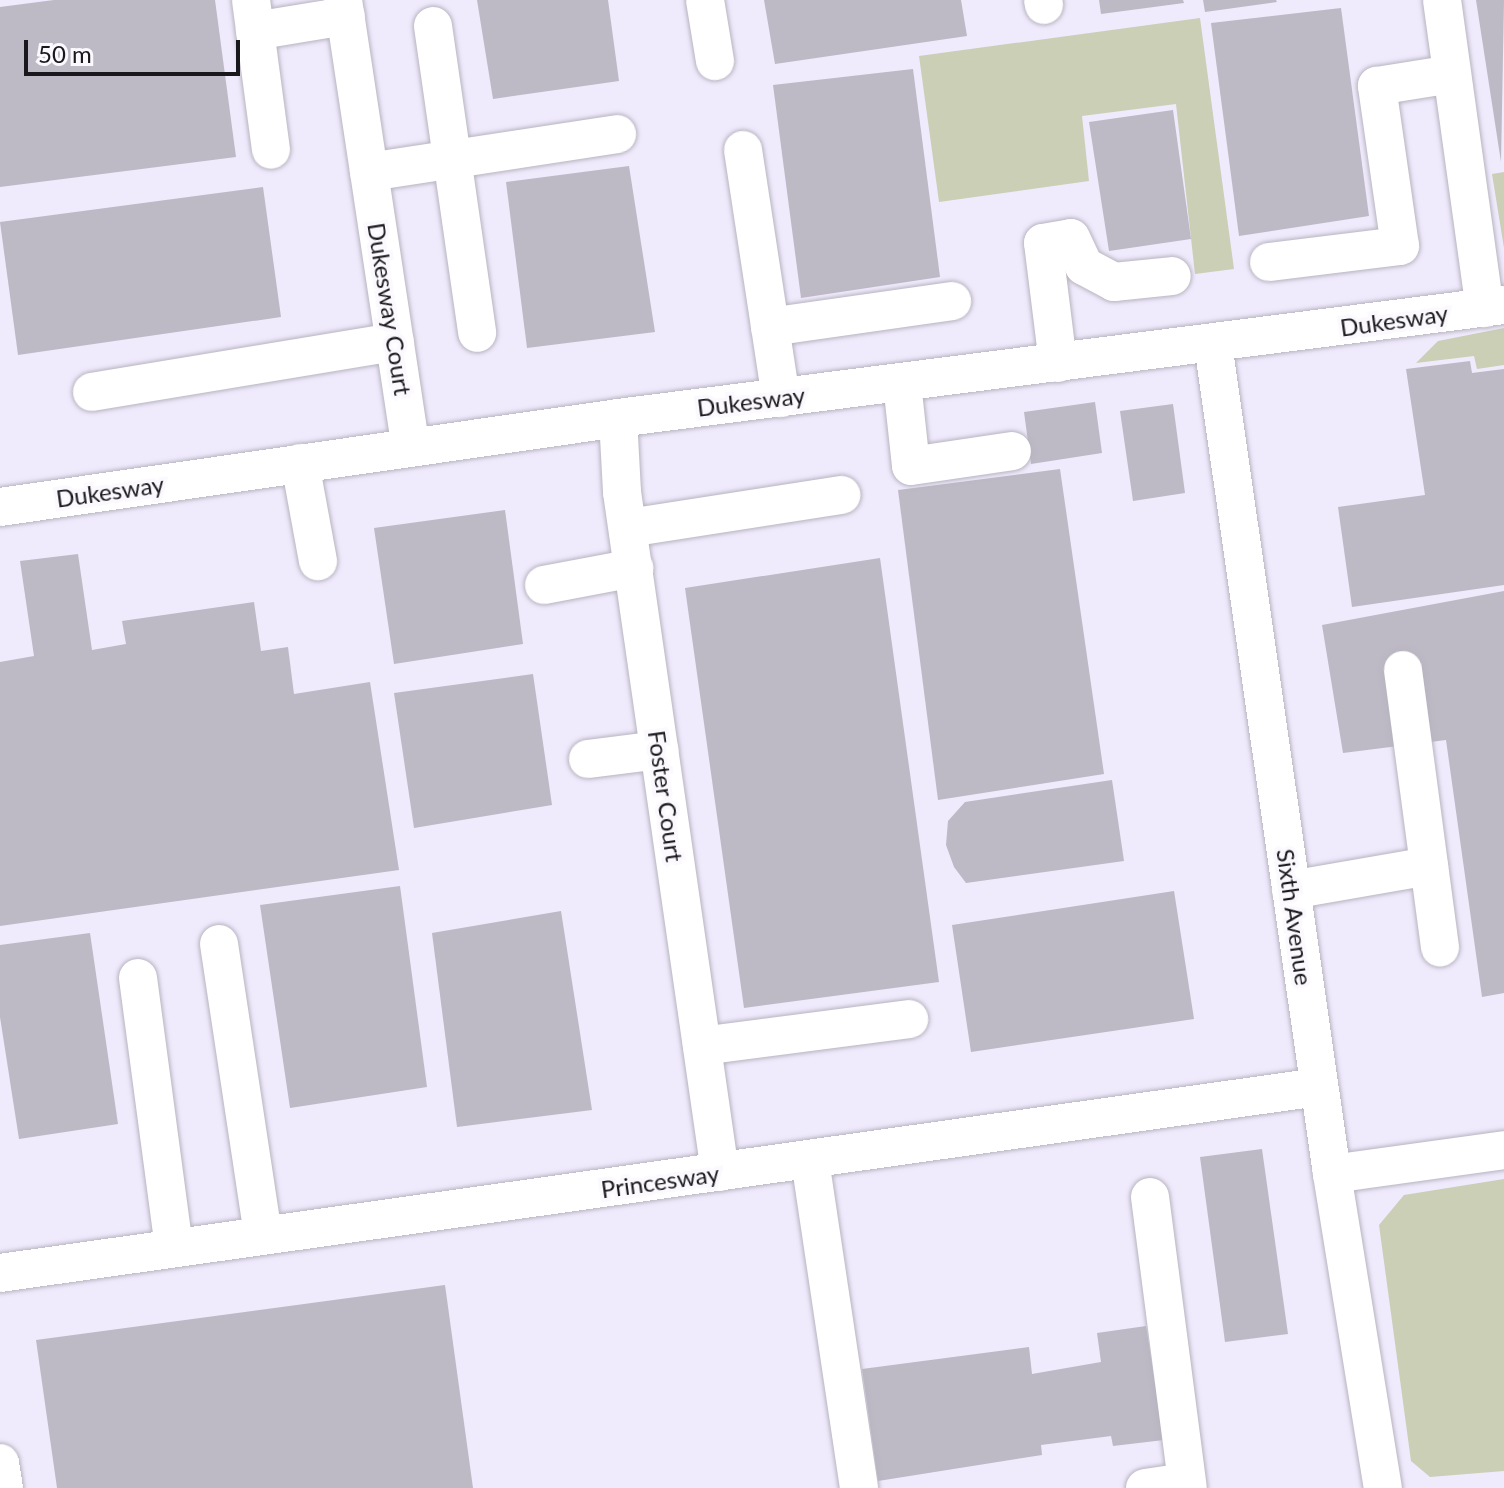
<!DOCTYPE html>
<html>
<head>
<meta charset="utf-8">
<style>
  body { margin:0 }
  #map { position:relative; width:1504px; height:1488px; overflow:hidden; background:#fbf9fe; font-family:Lato,sans-serif }
  div>[style] { position:absolute }
  .built>* { inset:0; background:#f0eafd }
  .green>* { inset:0; background:#cacfb6 }
  .building>* { inset:0; background:#bdb9c5 }
  .roads { filter:drop-shadow(0 0 2px #b7b4bf) drop-shadow(0 0 2px #b7b4bf) }
  .minor>* { height:38px; margin:-19px; padding:0 19px; transform-origin:19px; border-radius:19px; background:#fff }
  span { translate:-50% -50%; white-space:nowrap; text-align:center; line-height:1.15; -webkit-text-stroke:8px #fbf9fe; paint-order:stroke }
  .street-label { font-size:24px; color:#19181c }
  .scale { position:absolute; left:24px; top:40px; width:216px; height:36px; box-sizing:border-box; border:4px solid #19181c; border-top:0; padding-left:10px; font-size:24px; line-height:28px; white-space:nowrap; color:#19181c; -webkit-text-stroke:6px #fbf9fe; paint-order:stroke }
</style>
</head>
<body>
<div id="map">
  <div class="built">
    <i style="clip-path:polygon(0 0,1504px 0,1504px 1488px,0 1488px)"></i>
  </div>
  <div class="green">
    <i style="clip-path:polygon(1200px 18px,1234px 269px,1195px 274px,1176px 104px,1082px 116px,1089px 181px,939px 202px,919px 56px)"></i>
    <i style="clip-path:polygon(1504px 172px,1504px 248px,1492px 174px)"></i>
    <i style="clip-path:polygon(1504px 328px,1504px 365px,1477px 369px,1474px 356px,1416px 363px,1438px 341px)"></i>
    <i style="clip-path:polygon(1504px 1179px,1504px 1471px,1430px 1477px,1411px 1461px,1379px 1225px,1404px 1195px)"></i>
  </div>
  <div class="building">
    <i style="clip-path:polygon(54px 0,215px 0,236px 157px,0 187px,0 7px)"></i>
    <i style="clip-path:polygon(477px 0,608px 0,619px 81px,493px 99px)"></i>
    <i style="clip-path:polygon(764px 0,961px 0,967px 36px,775px 64px)"></i>
    <i style="clip-path:polygon(1099px 0,1183px 0,1184px 3px,1101px 14px)"></i>
    <i style="clip-path:polygon(1203px 0,1276px 0,1277px 2px,1205px 12px)"></i>
    <i style="clip-path:polygon(1476px 0,1504px 0,1501px 162px)"></i>
    <i style="clip-path:polygon(1341px 8px,1369px 216px,1239px 236px,1211px 23px)"></i>
    <i style="clip-path:polygon(913px 69px,940px 277px,801px 298px,773px 85px)"></i>
    <i style="clip-path:polygon(1173px 110px,1191px 239px,1109px 251px,1089px 122px)"></i>
    <i style="clip-path:polygon(629px 166px,655px 332px,527px 348px,506px 182px)"></i>
    <i style="clip-path:polygon(263px 187px,281px 317px,18px 355px,0 222px)"></i>
    <i style="clip-path:polygon(1470px 361px,1472px 373px,1504px 369px,1504px 585px,1352px 607px,1338px 507px,1425px 495px,1406px 369px)"></i>
    <i style="clip-path:polygon(1095px 402px,1102px 453px,1031px 464px,1024px 412px)"></i>
    <i style="clip-path:polygon(1173px 404px,1185px 493px,1133px 501px,1120px 411px)"></i>
    <i style="clip-path:polygon(1060px 469px,1104px 774px,938px 800px,898px 490px)"></i>
    <i style="clip-path:polygon(505px 510px,523px 644px,394px 664px,374px 528px)"></i>
    <i style="clip-path:polygon(78px 554px,92px 650px,126px 644px,122px 621px,254px 602px,261px 651px,288px 647px,294px 694px,370px 682px,399px 870px,0 926px,0 662px,34px 656px,20px 561px)"></i>
    <i style="clip-path:polygon(880px 558px,939px 982px,744px 1008px,685px 588px)"></i>
    <i style="clip-path:polygon(1504px 591px,1504px 993px,1482px 997px,1446px 740px,1343px 753px,1322px 625px)"></i>
    <i style="clip-path:polygon(533px 674px,552px 805px,414px 828px,394px 693px)"></i>
    <i style="clip-path:polygon(1112px 780px,1124px 861px,966px 883px,954px 867px,946px 845px,948px 821px,965px 802px)"></i>
    <i style="clip-path:polygon(400px 886px,427px 1087px,290px 1108px,260px 905px)"></i>
    <i style="clip-path:polygon(1174px 891px,1194px 1019px,971px 1052px,952px 925px)"></i>
    <i style="clip-path:polygon(561px 911px,592px 1110px,457px 1127px,432px 933px)"></i>
    <i style="clip-path:polygon(90px 933px,118px 1124px,19px 1139px,0 1017px,0 945px)"></i>
    <i style="clip-path:polygon(1262px 1149px,1288px 1334px,1225px 1342px,1200px 1157px)"></i>
    <i style="clip-path:polygon(445px 1285px,473px 1488px,57px 1488px,36px 1340px)"></i>
    <i style="clip-path:polygon(1146px 1326px,1164px 1440px,1113px 1446px,1111px 1436px,1041px 1445px,1042px 1455px,878px 1481px,862px 1369px,1029px 1347px,1032px 1374px,1101px 1362px,1097px 1333px)"></i>
  </div>
  <div class="roads">
    <div class="minor">
      <i style="left:251px;top:0;width:151px;rotate:82.4deg"></i>
      <i style="left:343px;top:0;width:452px;rotate:81.4deg"></i>
      <i style="left:705px;top:0;width:62px;rotate:80.7deg"></i>
      <i style="left:1043px;top:0;width:5px;rotate:79deg"></i>
      <i style="left:1442px;top:0;width:311px;rotate:82.1deg"></i>
      <i style="left:433px;top:26px;width:310px;rotate:81.8deg"></i>
      <i style="left:255px;top:31px;width:92px;rotate:-9.4deg"></i>
      <i style="left:743px;top:150px;width:251px;rotate:81.3deg"></i>
      <i style="left:369px;top:172px;width:251px;rotate:-8.7deg"></i>
      <i style="left:1269px;top:262px;width:132px;rotate:-7deg"></i>
      <i style="left:1400px;top:246px;width:162px;rotate:-98.2deg"></i>
      <i style="left:1377px;top:86px;width:76px;rotate:-9.1deg"></i>
      <i style="left:770px;top:327px;width:184px;rotate:-8.1deg"></i>
      <i style="left:1213px;top:344px;width:838px;rotate:81.84deg"></i>
      <i style="left:1332px;top:1174px;width:318px;rotate:80.8deg"></i>
      <i style="left:1058px;top:363px;width:121px;rotate:-97.1deg"></i>
      <i style="left:1043px;top:243px;width:28px;rotate:-10deg"></i>
      <i style="left:1071px;top:238px;width:31px;rotate:65deg"></i>
      <i style="left:1084px;top:266px;width:34px;rotate:28deg"></i>
      <i style="left:1114px;top:282px;width:58px;rotate:-5.9deg"></i>
      <i style="left:902px;top:383px;width:83px;rotate:83.8deg"></i>
      <i style="left:911px;top:466px;width:102px;rotate:-8.4deg"></i>
      <i style="left:92px;top:392px;width:307px;rotate:-9.4deg"></i>
      <i style="left:618px;top:418px;width:74px;rotate:86.9deg"></i>
      <i style="left:622px;top:492px;width:687px;rotate:81.8deg"></i>
      <i style="left:300px;top:463px;width:100px;rotate:79.6deg"></i>
      <i style="left:0;top:507px;width:624px;rotate:-8.19deg"></i>
      <i style="left:618px;top:418px;width:893px;rotate:-7.27deg"></i>
      <i style="left:628px;top:528px;width:216px;rotate:-8.8deg"></i>
      <i style="left:544px;top:585px;width:92px;rotate:-10.7deg"></i>
      <i style="left:1403px;top:670px;width:280px;rotate:82.4deg"></i>
      <i style="left:588px;top:759px;width:72px;rotate:-7.2deg"></i>
      <i style="left:1291px;top:890px;width:140px;rotate:-9.9deg"></i>
      <i style="left:219px;top:944px;width:294px;rotate:81.4deg"></i>
      <i style="left:138px;top:978px;width:272px;rotate:82.4deg"></i>
      <i style="left:702px;top:1046px;width:209px;rotate:-7.4deg"></i>
      <i style="left:810px;top:1160px;width:332px;rotate:81.5deg"></i>
      <i style="left:1332px;top:1174px;width:174px;rotate:-7.9deg"></i>
      <i style="left:1150px;top:1197px;width:293px;rotate:82.6deg"></i>
      <i style="left:0;top:1273px;width:1332px;rotate:-8.03deg"></i>
      <i style="left:0;top:1463px;width:25px;rotate:81deg"></i>
      <i style="left:1145px;top:1488px;width:41px;rotate:-8.3deg"></i>
    </div>
  </div>
  <div class="street-label">
    <span style="left:390px;top:309px;rotate:81deg">Dukesway Court</span>
    <span style="left:1394px;top:320px;rotate:-8deg">Dukesway</span>
    <span style="left:751px;top:401px;rotate:-7deg">Dukesway</span>
    <span style="left:110px;top:491px;rotate:-8deg">Dukesway</span>
    <span style="left:666px;top:796px;rotate:82deg">Foster Court</span>
    <span style="left:1295px;top:917px;rotate:82deg">Sixth Avenue</span>
    <span style="left:660px;top:1181px;rotate:-8deg">Princesway</span>
  </div>
  <div class="scale">50 m</div>
</div>
</body>
</html>
